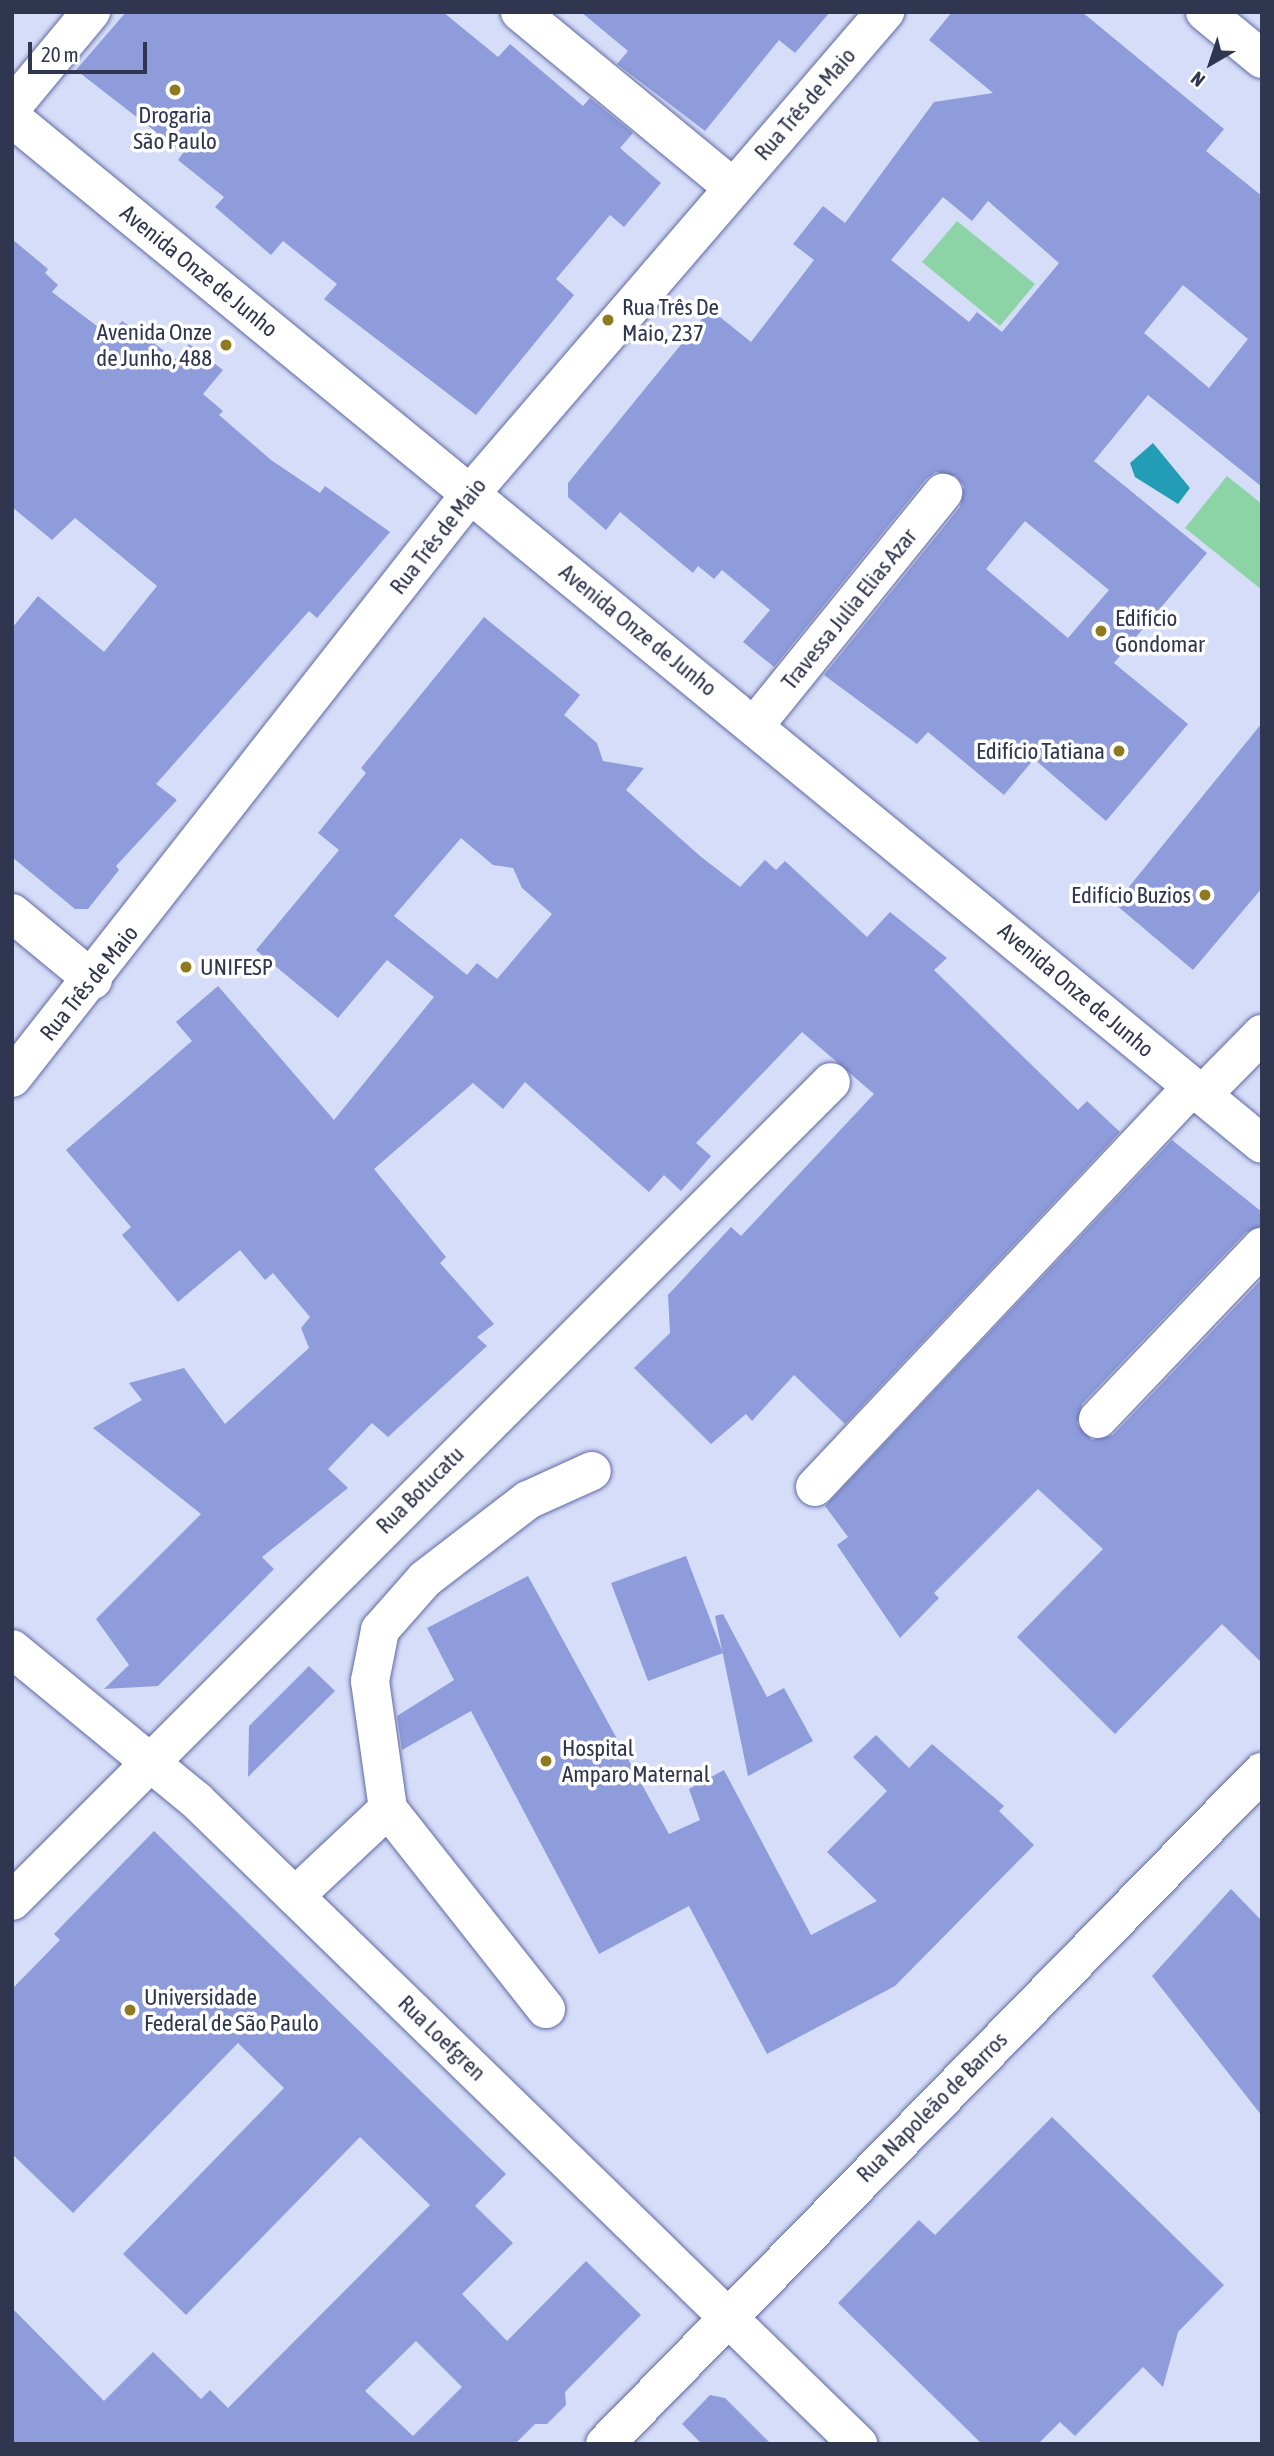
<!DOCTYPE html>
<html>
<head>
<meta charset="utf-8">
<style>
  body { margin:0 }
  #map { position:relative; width:1274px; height:2456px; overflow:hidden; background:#d6ddf8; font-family:"Asap Condensed",sans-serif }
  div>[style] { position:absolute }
  .green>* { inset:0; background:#8cd4a5 }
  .water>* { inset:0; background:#239db5 }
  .building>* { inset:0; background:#8f9cdb }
  .roads { filter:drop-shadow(0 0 2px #5f6aa5) drop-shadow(0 0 2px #5f6aa5) }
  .minor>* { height:38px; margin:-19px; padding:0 19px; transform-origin:19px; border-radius:19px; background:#fff }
  .dots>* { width:19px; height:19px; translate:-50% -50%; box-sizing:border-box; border:4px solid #fff; border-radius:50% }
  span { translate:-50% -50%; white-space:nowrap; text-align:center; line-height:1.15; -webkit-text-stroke:7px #fff; paint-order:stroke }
  .street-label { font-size:23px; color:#303550 }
  .poi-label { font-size:23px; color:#303550 }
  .left { translate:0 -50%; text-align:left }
  .right { translate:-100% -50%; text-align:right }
  .frame { position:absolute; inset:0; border:14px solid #303550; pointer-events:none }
  .north { position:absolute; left:1176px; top:28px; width:70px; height:70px; -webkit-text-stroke:5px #fff; paint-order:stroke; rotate:219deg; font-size:19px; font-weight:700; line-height:28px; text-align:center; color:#303550 }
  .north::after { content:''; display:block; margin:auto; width:24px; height:32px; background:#303550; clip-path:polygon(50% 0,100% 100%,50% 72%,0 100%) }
  .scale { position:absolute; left:28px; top:42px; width:119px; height:32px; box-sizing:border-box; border:4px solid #303550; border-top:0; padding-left:9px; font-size:21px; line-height:24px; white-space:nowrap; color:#303550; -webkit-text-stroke:5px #fff; paint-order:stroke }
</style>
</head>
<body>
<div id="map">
  <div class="green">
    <i style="clip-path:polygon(957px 221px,1035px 284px,1000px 326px,922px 262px)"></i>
    <i style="clip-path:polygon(1227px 476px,1262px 504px,1262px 590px,1185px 528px)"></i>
  </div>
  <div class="water">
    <i style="clip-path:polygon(1153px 443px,1190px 488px,1178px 504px,1135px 477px,1130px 463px)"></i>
  </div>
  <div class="building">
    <i style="clip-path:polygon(126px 12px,443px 12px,498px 57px,510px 44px,583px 106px,590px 98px,633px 133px,620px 148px,661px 183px,624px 227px,610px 215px,556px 279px,574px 295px,476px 415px,324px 299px,337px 284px,283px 241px,271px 255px,215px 207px,224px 197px,178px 160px,183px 153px,76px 70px)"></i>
    <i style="clip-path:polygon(581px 12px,830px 12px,795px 53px,779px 40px,705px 131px,617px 64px,628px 51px)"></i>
    <i style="clip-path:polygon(evenodd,952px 12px,1082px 12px,1224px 129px,1206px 151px,1262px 196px,1262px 487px,1148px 395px,1094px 461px,1207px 553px,1114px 663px,1188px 724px,1106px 821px,1034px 759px,1004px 795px,928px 732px,917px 744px,824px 675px,960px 507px,964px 486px,956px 476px,936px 472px,926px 479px,774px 667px,743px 642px,770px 610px,722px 570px,714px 579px,698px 566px,693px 573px,620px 512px,606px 530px,568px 497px,568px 483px,710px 309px,751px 342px,814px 260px,793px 244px,823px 206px,845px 223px,934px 102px,993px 93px,929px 40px,952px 12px,943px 197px,972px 221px,988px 201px,1059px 263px,1002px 332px,977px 312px,969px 322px,891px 260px,943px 197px,952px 12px,1183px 285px,1248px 339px,1209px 388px,1144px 333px,1183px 285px,952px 12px,1025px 521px,1109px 590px,1068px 638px,986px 569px,1025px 521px)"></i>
    <i style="clip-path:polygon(12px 239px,48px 269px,45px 273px,58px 285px,52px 292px,110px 336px,122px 321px,176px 359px,189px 344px,223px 370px,203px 394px,223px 411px,219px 415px,271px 460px,320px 493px,325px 486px,390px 532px,317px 618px,309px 611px,156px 784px,177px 800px,116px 866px,119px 870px,88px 909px,75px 909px,12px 857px,12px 628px,38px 596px,104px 652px,157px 586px,75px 518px,52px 540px,12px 507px)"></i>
    <i style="clip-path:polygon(evenodd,484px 617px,580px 695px,564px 715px,597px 743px,603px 761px,644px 768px,626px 790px,700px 856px,740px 887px,765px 860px,776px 870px,785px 861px,867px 937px,890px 912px,947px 958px,934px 970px,1078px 1110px,1087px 1101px,1120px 1132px,845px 1424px,794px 1375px,752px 1421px,746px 1414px,711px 1444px,634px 1368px,670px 1333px,668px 1295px,731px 1227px,741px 1236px,874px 1094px,802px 1032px,696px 1143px,711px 1156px,681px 1191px,664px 1175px,649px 1192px,525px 1082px,503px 1109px,473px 1083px,374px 1169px,446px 1257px,440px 1263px,494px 1324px,477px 1337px,487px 1346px,388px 1437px,372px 1423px,328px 1469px,348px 1488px,262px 1557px,274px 1569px,158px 1686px,104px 1689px,129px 1665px,96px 1619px,201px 1514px,93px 1428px,142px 1400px,129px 1383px,184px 1368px,225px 1424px,309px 1348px,301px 1328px,310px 1317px,273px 1273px,265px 1280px,240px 1250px,178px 1302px,122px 1235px,131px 1227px,66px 1150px,192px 1041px,176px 1022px,218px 986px,334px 1120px,434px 997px,387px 960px,338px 1018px,256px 950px,339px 850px,318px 833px,366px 773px,361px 768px,484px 617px,461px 838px,493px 865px,513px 868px,522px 888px,552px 914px,497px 979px,477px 963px,467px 975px,394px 916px,461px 838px)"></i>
    <i style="clip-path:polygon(1262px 723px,1262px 888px,1193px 970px,1115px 904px)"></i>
    <i style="clip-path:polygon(1172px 1140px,1262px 1212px,1262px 1226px,1246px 1232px,1082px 1404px,1077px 1424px,1092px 1440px,1113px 1435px,1262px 1279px,1262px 1663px,1222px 1624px,1115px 1734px,1017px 1637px,1103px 1549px,1038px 1489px,934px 1593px,939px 1598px,900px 1638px,837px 1545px,848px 1537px,825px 1506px)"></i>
    <i style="clip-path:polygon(686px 1556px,723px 1653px,648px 1681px,611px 1583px)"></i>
    <i style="clip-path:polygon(528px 1576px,669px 1834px,700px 1820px,689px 1789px,724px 1770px,811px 1935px,877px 1901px,827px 1852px,887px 1791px,853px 1757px,876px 1735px,909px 1768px,932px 1744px,1004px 1806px,999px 1811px,1034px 1845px,895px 1986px,767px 2054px,689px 1906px,599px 1954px,471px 1711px,402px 1750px,397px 1716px,454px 1680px,427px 1628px)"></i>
    <i style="clip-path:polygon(723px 1614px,767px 1697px,784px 1688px,813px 1741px,748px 1776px,715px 1616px)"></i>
    <i style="clip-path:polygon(309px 1666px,335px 1691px,248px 1777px,249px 1726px)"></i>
    <i style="clip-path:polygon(evenodd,154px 1831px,506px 2174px,475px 2206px,513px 2243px,462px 2294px,507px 2341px,586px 2261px,641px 2315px,565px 2392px,566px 2405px,547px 2424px,535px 2424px,515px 2444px,12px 2444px,12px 2308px,104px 2401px,153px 2352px,201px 2399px,210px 2390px,228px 2408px,430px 2205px,360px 2137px,186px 2315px,123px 2254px,284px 2088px,238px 2043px,73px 2213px,12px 2154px,12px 1989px,60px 1940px,54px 1934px,154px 1831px,416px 2341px,462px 2387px,413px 2436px,365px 2391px,416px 2341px)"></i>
    <i style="clip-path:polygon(1231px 1889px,1262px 1921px,1262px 2116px,1152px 1976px)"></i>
    <i style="clip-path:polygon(1052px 2117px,1224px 2285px,1178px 2332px,1163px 2387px,1143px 2367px,1075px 2436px,1060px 2422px,1038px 2444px,982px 2444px,838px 2303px,919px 2220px,935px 2235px)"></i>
    <i style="clip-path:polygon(710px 2395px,725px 2398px,771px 2444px,702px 2444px,682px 2424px)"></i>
  </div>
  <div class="roads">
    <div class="minor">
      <i style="left:520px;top:12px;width:275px;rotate:39.5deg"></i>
      <i style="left:1205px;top:12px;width:74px;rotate:39.5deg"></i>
      <i style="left:12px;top:107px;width:124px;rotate:-50.3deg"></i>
      <i style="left:12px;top:118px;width:1617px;rotate:39.38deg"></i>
      <i style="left:755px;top:725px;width:299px;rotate:-51deg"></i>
      <i style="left:12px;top:913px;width:105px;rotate:39.6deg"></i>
      <i style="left:12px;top:1078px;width:744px;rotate:-51.88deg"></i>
      <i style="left:471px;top:493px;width:635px;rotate:-49.28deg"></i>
      <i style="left:1202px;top:1095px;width:86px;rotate:-45.5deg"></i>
      <i style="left:1098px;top:1419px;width:238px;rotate:-46.4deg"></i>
      <i style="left:815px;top:1487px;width:550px;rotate:-46.7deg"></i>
      <i style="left:12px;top:1649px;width:238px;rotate:39.4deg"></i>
      <i style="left:196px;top:1800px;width:924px;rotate:44.21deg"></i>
      <i style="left:388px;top:1809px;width:255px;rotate:51.7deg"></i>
      <i style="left:295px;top:1896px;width:127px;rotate:-43.1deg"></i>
      <i style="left:388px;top:1809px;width:129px;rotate:-98deg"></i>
      <i style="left:370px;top:1681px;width:52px;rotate:-78.9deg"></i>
      <i style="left:380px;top:1630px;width:68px;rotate:-48.6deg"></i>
      <i style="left:425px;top:1579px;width:130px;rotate:-37.5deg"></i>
      <i style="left:528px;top:1500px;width:70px;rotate:-24.4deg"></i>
      <i style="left:12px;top:1901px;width:1158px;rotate:-45deg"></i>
      <i style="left:605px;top:2444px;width:940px;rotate:-45.65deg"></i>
    </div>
  </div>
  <div class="dots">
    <i style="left:175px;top:90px;background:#907a20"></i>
    <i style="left:608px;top:320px;background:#907a20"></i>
    <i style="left:226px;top:345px;background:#907a20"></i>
    <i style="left:1101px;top:631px;background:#907a20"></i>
    <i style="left:1119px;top:751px;background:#907a20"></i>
    <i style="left:1205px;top:895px;background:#907a20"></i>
    <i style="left:186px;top:967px;background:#907a20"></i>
    <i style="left:546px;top:1761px;background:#907a20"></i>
    <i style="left:130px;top:2010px;background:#907a20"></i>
  </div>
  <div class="street-label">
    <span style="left:805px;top:104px;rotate:-49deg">Rua Três de Maio</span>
    <span style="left:199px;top:271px;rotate:39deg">Avenida Onze de Junho</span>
    <span style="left:438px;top:536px;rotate:-52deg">Rua Três de Maio</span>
    <span style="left:849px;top:609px;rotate:-51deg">Travessa Julia Elias Azar</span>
    <span style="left:638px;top:630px;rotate:39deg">Avenida Onze de Junho</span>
    <span style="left:89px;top:983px;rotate:-51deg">Rua Três de Maio</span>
    <span style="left:1076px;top:990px;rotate:40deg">Avenida Onze de Junho</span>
    <span style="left:420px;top:1490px;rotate:-45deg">Rua Botucatu</span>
    <span style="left:442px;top:2038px;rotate:44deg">Rua Loefgren</span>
    <span style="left:932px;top:2107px;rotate:-45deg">Rua Napoleão de Barros</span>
  </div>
  <div class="poi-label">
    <span style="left:175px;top:128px">Drogaria<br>São Paulo</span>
    <span class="left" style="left:622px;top:320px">Rua Três De<br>Maio, 237</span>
    <span class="right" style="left:212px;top:345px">Avenida Onze<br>de Junho, 488</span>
    <span class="left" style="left:1115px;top:631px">Edifício<br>Gondomar</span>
    <span class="right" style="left:1105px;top:751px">Edifício Tatiana</span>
    <span class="right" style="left:1191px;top:895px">Edifício Buzios</span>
    <span class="left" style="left:200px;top:967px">UNIFESP</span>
    <span class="left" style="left:562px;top:1761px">Hospital<br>Amparo Maternal</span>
    <span class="left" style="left:144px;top:2010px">Universidade<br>Federal de São Paulo</span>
  </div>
  <div class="frame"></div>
  <div class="north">N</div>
  <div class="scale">20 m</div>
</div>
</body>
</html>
